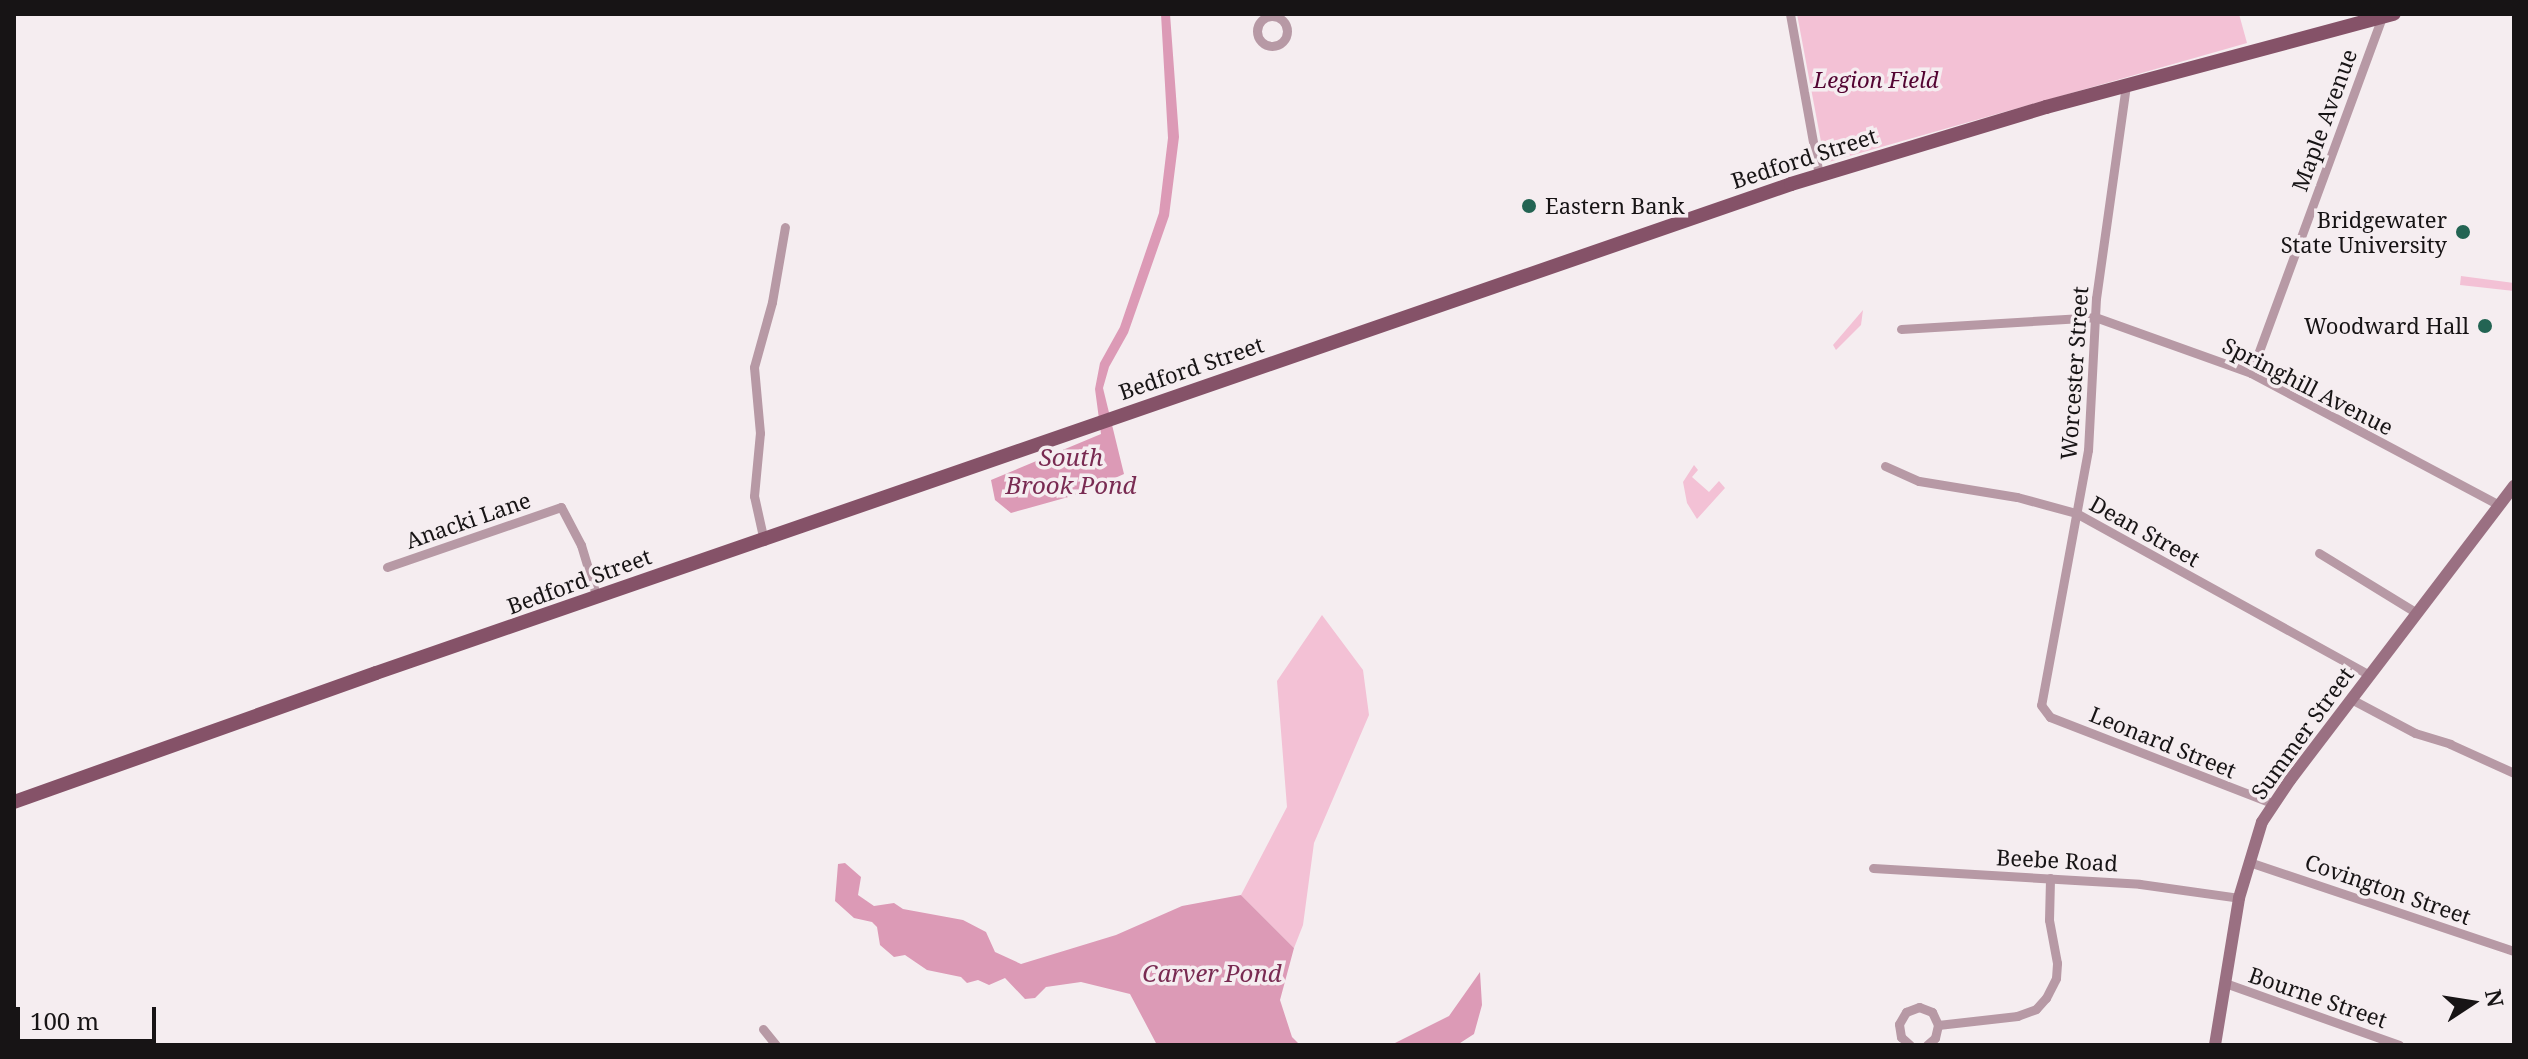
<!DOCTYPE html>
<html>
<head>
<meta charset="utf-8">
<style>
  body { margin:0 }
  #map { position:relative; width:2528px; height:1059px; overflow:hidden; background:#f5edf0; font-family:"Noto Serif",serif }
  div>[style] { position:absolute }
  .green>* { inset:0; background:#f3c1d5 }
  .water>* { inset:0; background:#dc9ab6 }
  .minor>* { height:9px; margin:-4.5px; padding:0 4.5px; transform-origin:4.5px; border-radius:4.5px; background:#b799a5 }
  .minor>.ring { margin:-4.5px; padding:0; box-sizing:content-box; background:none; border:9px solid #b799a5; border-radius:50% }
  .secondary>* { height:12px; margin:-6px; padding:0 6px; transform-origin:6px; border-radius:6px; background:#9a7082 }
  .primary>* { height:14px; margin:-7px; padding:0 7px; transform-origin:7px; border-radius:7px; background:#855268 }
  .dots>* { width:22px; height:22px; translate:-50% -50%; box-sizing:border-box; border:4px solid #f5edf0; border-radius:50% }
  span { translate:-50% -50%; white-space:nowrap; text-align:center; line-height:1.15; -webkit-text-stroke:7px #f5edf0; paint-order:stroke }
  .park-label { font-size:22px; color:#530432; font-style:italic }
  .street-label { font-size:22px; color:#171415 }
  .poi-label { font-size:22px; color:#171415 }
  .left { translate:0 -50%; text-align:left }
  .right { translate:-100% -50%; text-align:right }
  .water-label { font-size:24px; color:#792b52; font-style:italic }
  .frame { position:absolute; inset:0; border:16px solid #171415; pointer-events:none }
  .north { position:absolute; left:2432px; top:963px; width:80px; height:80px; -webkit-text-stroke:6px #f5edf0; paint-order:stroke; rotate:78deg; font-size:22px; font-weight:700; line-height:32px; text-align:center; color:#171415 }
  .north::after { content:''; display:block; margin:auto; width:28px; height:36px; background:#171415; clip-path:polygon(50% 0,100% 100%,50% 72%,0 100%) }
  .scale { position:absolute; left:16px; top:1007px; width:140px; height:36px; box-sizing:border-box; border:4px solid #171415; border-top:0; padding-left:10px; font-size:24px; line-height:28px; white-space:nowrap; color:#171415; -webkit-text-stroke:6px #f5edf0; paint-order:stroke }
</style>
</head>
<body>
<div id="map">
  <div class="green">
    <i style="clip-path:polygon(1797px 14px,2239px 14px,2247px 43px,1825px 163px)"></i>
    <i style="clip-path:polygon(2461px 276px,2514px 283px,2514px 291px,2460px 285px)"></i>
    <i style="clip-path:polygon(1863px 310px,1861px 325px,1836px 350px,1833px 345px)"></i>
    <i style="clip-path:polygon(1694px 465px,1698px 470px,1692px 477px,1709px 492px,1719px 481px,1725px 488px,1697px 519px,1687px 503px,1683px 482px)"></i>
    <i style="clip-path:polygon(1322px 615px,1363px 670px,1369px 715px,1314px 843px,1303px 925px,1294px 948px,1241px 895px,1287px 807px,1277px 681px)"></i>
  </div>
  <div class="water">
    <i style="clip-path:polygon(1161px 14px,1170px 14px,1179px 137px,1169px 216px,1128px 333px,1109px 367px,1103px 388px,1124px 474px,1079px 494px,1011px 513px,995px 500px,991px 480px,1101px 434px,1095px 389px,1100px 363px,1120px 327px,1159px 213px,1168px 138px)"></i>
    <i style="clip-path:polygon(845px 863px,861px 877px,858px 895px,874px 906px,894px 903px,903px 909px,963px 920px,986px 932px,995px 952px,1021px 964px,1116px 935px,1182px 906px,1241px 895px,1294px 948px,1280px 1000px,1292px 1037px,1300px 1045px,1157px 1045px,1130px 994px,1081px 982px,1046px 987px,1035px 998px,1025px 999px,1005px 978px,989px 985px,978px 980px,967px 983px,961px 977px,927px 970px,905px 955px,894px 957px,880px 945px,877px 927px,872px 922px,854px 918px,835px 901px,838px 864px)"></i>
    <i style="clip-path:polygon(1480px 972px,1482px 1005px,1474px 1034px,1457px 1045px,1391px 1045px,1449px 1016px)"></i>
  </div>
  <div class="minor">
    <i style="left:1790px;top:14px;width:164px;rotate:79.8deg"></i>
    <i class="ring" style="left:1257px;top:16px;width:21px;height:21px"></i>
    <i style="left:2126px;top:85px;width:215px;rotate:98deg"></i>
    <i style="left:2096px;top:298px;width:152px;rotate:93deg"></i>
    <i style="left:2088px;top:450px;width:259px;rotate:100.4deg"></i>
    <i style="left:2041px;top:705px;width:15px;rotate:53deg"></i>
    <i style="left:2050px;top:717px;width:240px;rotate:21.2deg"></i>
    <i style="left:1901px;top:329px;width:194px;rotate:-3.5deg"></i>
    <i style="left:2095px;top:317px;width:166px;rotate:19.7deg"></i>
    <i style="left:2251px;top:373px;width:281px;rotate:28deg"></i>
    <i style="left:2251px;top:373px;width:380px;rotate:-69.8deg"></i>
    <i style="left:1885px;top:466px;width:37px;rotate:24deg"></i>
    <i style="left:1919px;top:481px;width:99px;rotate:9.3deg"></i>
    <i style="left:2017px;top:497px;width:61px;rotate:15.2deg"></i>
    <i style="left:2076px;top:513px;width:335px;rotate:28.9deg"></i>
    <i style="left:764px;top:541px;width:46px;rotate:-102.5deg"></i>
    <i style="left:754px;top:496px;width:63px;rotate:-84.6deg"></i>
    <i style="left:760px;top:433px;width:66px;rotate:-95.2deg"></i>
    <i style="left:754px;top:367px;width:67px;rotate:-74.5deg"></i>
    <i style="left:772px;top:302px;width:76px;rotate:-80.2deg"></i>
    <i style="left:2319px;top:553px;width:115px;rotate:31.5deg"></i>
    <i style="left:387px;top:567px;width:184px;rotate:-19deg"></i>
    <i style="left:561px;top:507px;width:43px;rotate:62.2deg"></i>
    <i style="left:581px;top:545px;width:55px;rotate:73.2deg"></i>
    <i style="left:2351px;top:699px;width:72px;rotate:28deg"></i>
    <i style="left:2415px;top:733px;width:37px;rotate:17deg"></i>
    <i style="left:2450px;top:744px;width:70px;rotate:24.4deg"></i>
    <i style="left:2249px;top:862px;width:280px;rotate:18.6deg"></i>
    <i style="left:1873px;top:868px;width:267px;rotate:3.4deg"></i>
    <i style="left:2140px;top:884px;width:100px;rotate:8deg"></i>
    <i style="left:2225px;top:983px;width:185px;rotate:19.6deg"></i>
    <i style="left:1938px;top:1025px;width:80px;rotate:-6.5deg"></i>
    <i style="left:2017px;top:1016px;width:20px;rotate:-20deg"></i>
    <i style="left:2036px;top:1009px;width:15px;rotate:-48deg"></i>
    <i style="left:2046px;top:998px;width:22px;rotate:-63deg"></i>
    <i style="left:2056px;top:978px;width:15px;rotate:-86deg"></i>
    <i style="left:2057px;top:963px;width:44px;rotate:-100.5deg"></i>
    <i style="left:2049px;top:920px;width:42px;rotate:-88.6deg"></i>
    <i style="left:763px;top:1029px;width:21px;rotate:51deg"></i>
    <i style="left:1910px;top:1045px;width:12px;rotate:-138deg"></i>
    <i style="left:1901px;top:1037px;width:13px;rotate:-99deg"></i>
    <i style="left:1899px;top:1024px;width:14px;rotate:-60deg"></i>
    <i style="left:1906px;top:1012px;width:14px;rotate:-21deg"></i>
    <i style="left:1919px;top:1007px;width:14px;rotate:21deg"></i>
    <i style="left:1932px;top:1012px;width:14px;rotate:65deg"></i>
    <i style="left:1938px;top:1025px;width:13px;rotate:103deg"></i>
    <i style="left:1935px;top:1038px;width:11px;rotate:139deg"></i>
  </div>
  <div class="secondary">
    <i style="left:2215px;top:1045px;width:149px;rotate:-80.7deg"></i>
    <i style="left:2239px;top:898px;width:79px;rotate:-73.2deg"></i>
    <i style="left:2262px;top:822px;width:50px;rotate:-56.3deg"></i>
    <i style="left:2290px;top:780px;width:370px;rotate:-52.7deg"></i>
  </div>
  <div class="primary">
    <i style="left:14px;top:802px;width:384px;rotate:-19.6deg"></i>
    <i style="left:376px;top:673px;width:1497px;rotate:-19.06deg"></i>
    <i style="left:1791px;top:184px;width:266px;rotate:-16.8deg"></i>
    <i style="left:2046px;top:107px;width:360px;rotate:-15deg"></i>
  </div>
  <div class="dots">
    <i style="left:1529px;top:206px;background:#236453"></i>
    <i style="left:2463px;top:232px;background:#236453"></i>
    <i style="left:2485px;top:326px;background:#236453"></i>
  </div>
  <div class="park-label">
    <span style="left:1876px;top:80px">Legion Field</span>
  </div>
  <div class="street-label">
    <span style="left:2324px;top:120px;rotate:-70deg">Maple Avenue</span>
    <span style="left:1804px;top:158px;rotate:-18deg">Bedford Street</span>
    <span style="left:1191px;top:368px;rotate:-19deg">Bedford Street</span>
    <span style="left:2074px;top:373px;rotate:-86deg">Worcester Street</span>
    <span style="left:2308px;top:386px;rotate:27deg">Springhill Avenue</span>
    <span style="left:468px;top:520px;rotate:-19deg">Anacki Lane</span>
    <span style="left:2145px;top:531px;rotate:29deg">Dean Street</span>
    <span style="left:579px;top:581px;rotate:-20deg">Bedford Street</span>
    <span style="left:2302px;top:733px;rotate:-54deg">Summer Street</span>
    <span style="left:2163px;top:742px;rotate:22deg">Leonard Street</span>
    <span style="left:2057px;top:860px;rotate:3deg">Beebe Road</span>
    <span style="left:2388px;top:889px;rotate:19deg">Covington Street</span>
    <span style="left:2318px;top:997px;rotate:19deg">Bourne Street</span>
  </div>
  <div class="poi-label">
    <span class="left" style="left:1545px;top:206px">Eastern Bank</span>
    <span class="right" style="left:2447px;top:232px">Bridgewater<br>State University</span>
    <span class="right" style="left:2469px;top:326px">Woodward Hall</span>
  </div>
  <div class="water-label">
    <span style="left:1071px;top:471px">South<br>Brook Pond</span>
    <span style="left:1212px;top:973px">Carver Pond</span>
  </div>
  <div class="frame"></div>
  <div class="north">N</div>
  <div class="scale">100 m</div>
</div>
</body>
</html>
